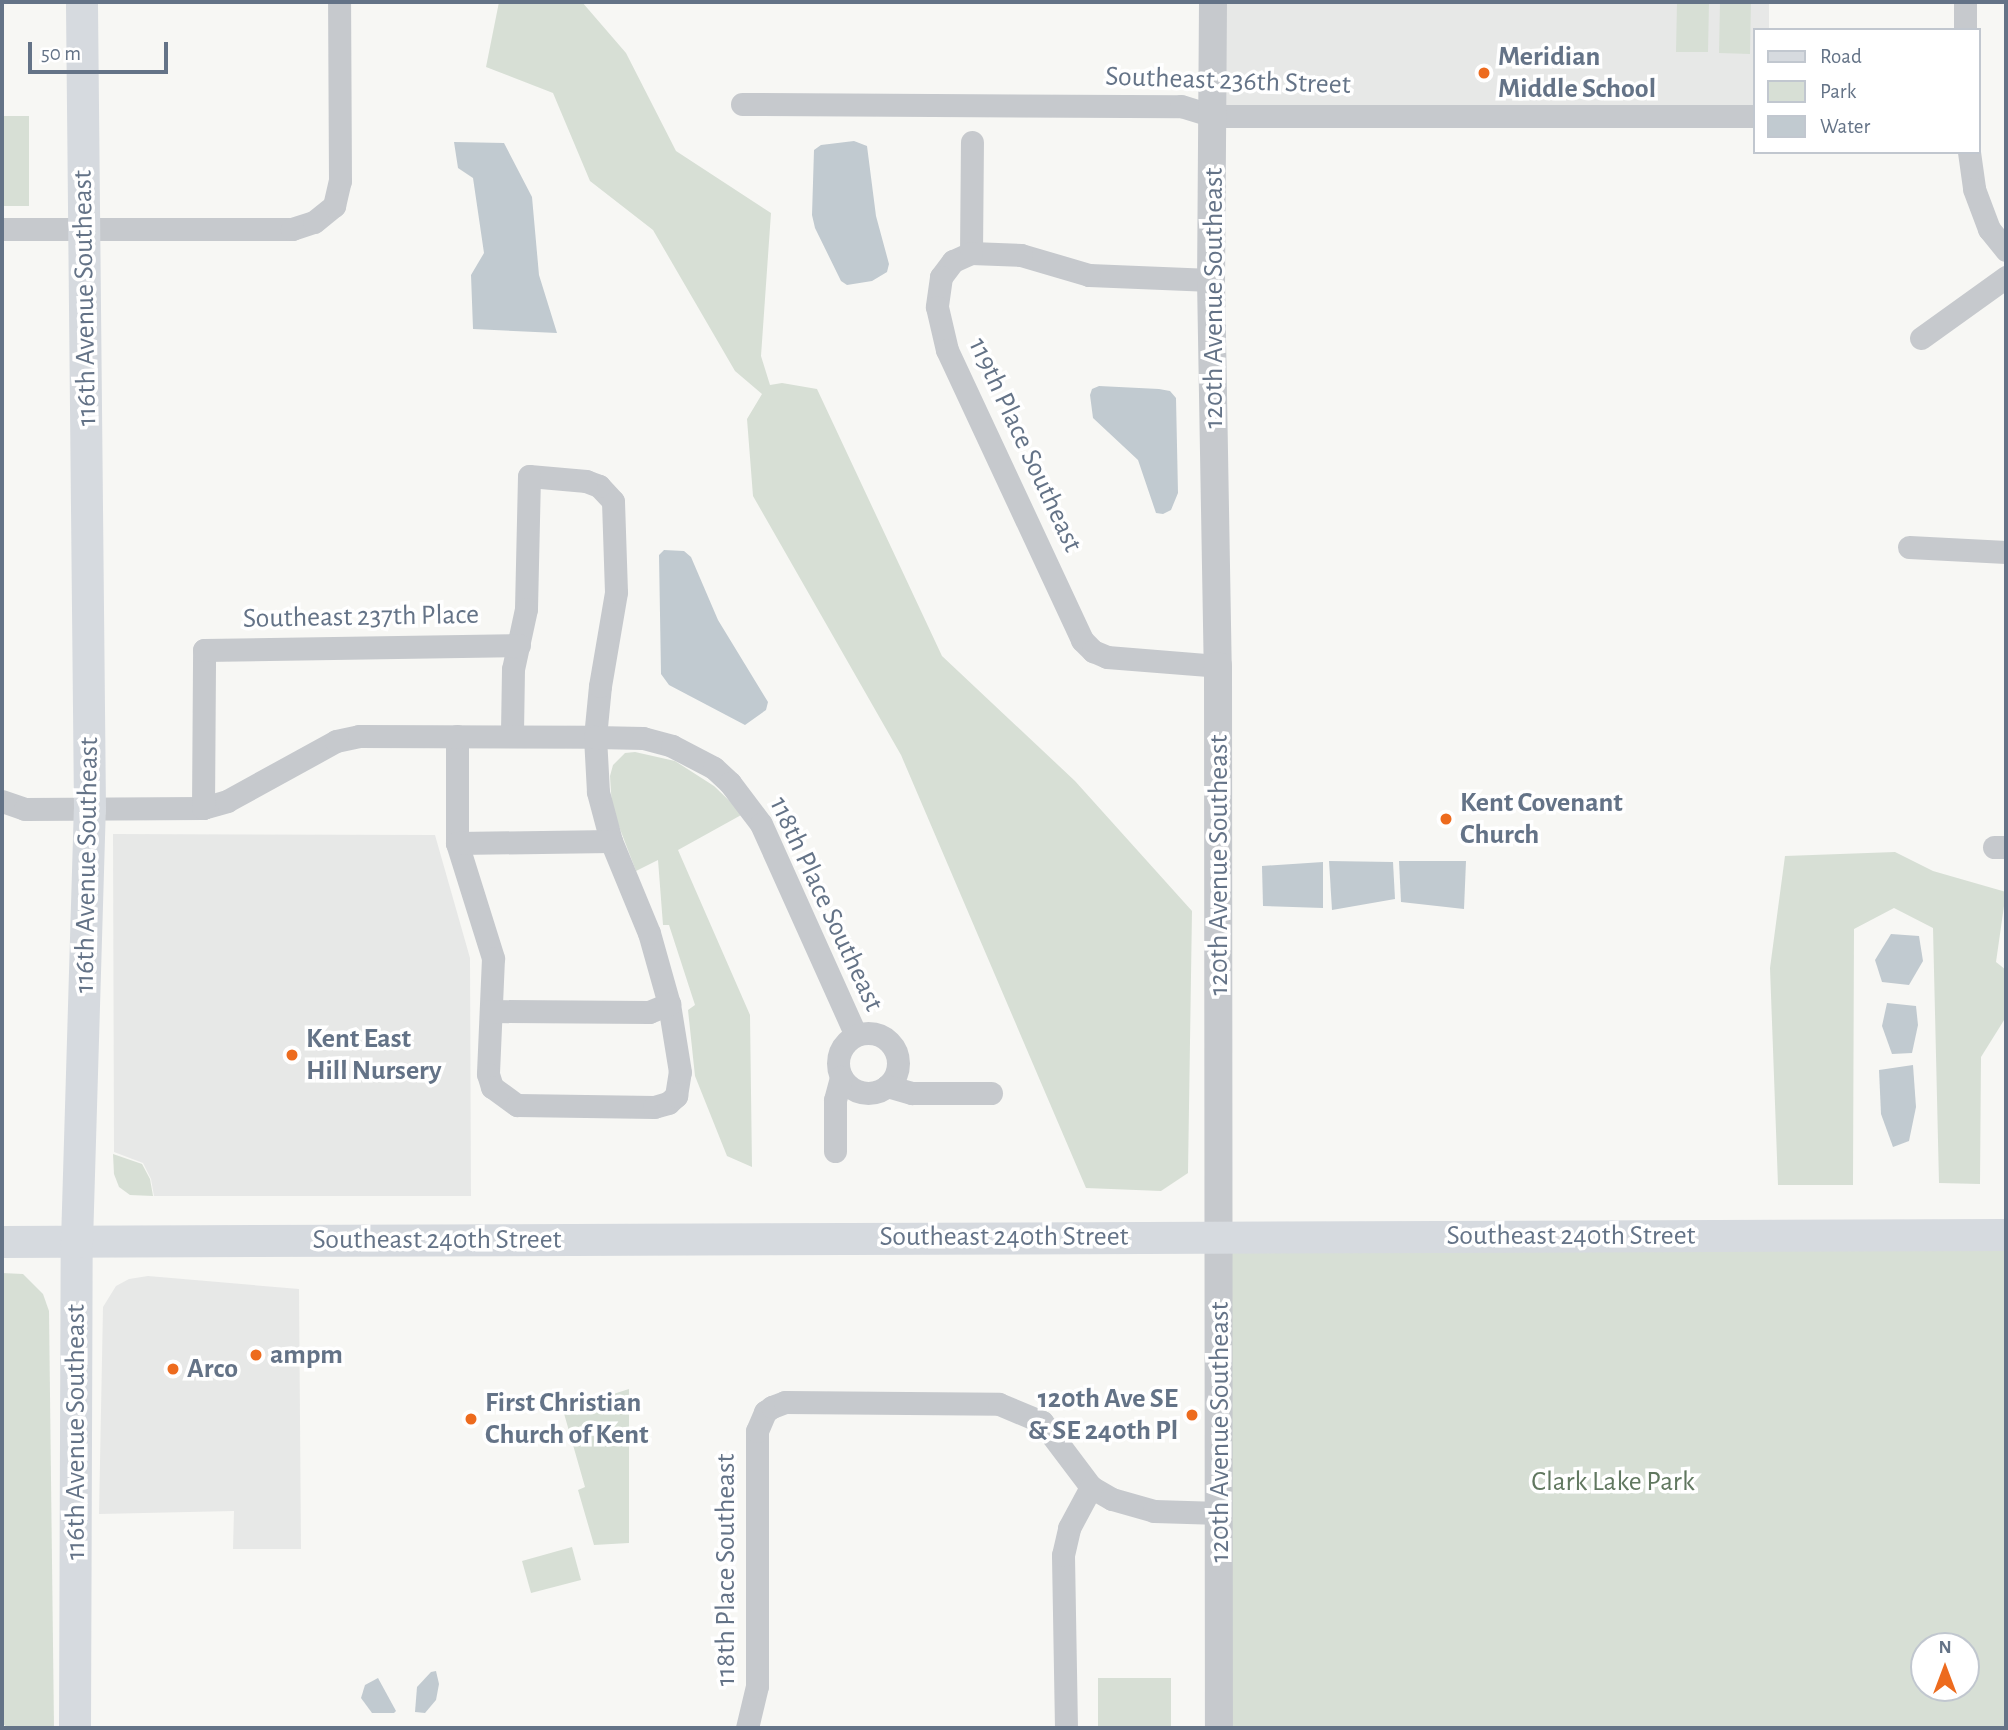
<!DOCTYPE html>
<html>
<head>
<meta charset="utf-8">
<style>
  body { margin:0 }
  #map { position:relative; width:2008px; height:1730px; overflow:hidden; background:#f7f7f4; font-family:"Alegreya Sans",sans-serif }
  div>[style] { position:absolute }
  .built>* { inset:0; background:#e7e8e7 }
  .green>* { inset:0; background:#d7dfd5 }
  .water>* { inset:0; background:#c1cad0 }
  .minor>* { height:23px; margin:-11.5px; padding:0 11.5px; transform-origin:11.5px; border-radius:11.5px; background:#c6c9cd }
  .minor>.ring { margin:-11.5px; padding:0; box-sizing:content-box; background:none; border:23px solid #c6c9cd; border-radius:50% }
  .tertiary>* { height:28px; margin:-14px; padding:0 14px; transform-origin:14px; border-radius:14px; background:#c6c9cd }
  .secondary>* { height:32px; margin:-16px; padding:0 16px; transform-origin:16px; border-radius:16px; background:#d6dadf }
  .dots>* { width:19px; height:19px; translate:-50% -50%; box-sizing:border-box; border:4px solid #fff; border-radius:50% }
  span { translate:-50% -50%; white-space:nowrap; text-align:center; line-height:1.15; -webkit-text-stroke:7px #fff; paint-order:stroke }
  .poi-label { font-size:28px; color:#647387; font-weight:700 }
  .left { translate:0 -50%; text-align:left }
  .right { translate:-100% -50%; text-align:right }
  .street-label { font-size:28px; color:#647387 }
  .park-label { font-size:28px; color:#617860 }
  .frame { position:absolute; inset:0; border:4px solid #647387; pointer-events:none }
  .legend { position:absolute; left:1753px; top:28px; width:228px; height:126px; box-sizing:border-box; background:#fff; border:2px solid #c1c7cf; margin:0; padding:9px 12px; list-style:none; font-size:21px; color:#647387 }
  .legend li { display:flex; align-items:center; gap:14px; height:35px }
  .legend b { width:35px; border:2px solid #c1c7cf }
  .north { position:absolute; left:1910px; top:1632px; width:70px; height:70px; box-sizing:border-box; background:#fff; border:2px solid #c1c7cf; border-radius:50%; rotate:0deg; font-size:19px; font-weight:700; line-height:28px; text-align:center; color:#647387 }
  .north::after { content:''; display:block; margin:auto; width:24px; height:32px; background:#ed6b1e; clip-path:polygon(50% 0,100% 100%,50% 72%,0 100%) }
  .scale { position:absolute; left:28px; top:42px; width:140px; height:32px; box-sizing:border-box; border:4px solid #647387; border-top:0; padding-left:9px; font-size:21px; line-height:24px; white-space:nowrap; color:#647387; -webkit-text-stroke:5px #fff; paint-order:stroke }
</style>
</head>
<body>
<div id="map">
  <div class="built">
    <i style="clip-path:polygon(1213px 2px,1769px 2px,1769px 30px,1754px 30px,1754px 116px,1213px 116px)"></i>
    <i style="clip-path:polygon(113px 834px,435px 835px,470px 958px,471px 1196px,154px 1196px,151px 1179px,143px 1163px,114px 1152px)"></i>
    <i style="clip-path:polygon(148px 1276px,299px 1289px,301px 1549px,233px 1549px,234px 1511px,99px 1514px,103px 1307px,116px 1286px,129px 1279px)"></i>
  </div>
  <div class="green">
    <i style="clip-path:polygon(499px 2px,582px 2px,626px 53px,676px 151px,771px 213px,761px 356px,770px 385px,782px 383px,817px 389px,942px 656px,1075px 781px,1192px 911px,1188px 1173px,1161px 1191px,1086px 1188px,901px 755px,753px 496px,747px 419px,762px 394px,735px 371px,653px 230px,590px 181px,553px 93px,486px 67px)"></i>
    <i style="clip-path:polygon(1677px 2px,1709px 2px,1708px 52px,1676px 52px)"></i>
    <i style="clip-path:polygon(1720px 2px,1751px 2px,1750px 54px,1719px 53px)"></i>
    <i style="clip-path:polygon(2px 116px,29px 116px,29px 206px,2px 206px)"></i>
    <i style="clip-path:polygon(635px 752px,675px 761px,714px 786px,743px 814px,678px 850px,750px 1015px,752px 1167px,727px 1156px,695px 1076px,688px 1010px,695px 1005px,669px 925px,663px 925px,658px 860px,636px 871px,612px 808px,610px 776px,613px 765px,625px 753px)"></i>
    <i style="clip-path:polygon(1895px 852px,1933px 871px,2006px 892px,1996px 962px,2006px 970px,2006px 1017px,1981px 1057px,1980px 1184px,1939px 1183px,1933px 928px,1894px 908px,1854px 929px,1853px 1185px,1778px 1185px,1770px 968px,1785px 856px)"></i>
    <i style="clip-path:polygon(113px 1154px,142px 1164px,150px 1179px,153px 1196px,130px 1195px,119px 1187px,114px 1174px)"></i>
    <i style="clip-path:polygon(evenodd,2006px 1235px,2006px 1728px,1219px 1728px,1219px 1237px,2006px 1235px,1924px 1646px,1966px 1646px,1966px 1688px,1924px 1688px,1924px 1646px)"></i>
    <i style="clip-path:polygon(2px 1273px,23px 1274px,43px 1294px,49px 1311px,54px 1728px,8px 1728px,2px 1723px)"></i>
    <i style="clip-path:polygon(629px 1389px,629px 1543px,594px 1545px,578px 1490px,585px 1487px,563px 1410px)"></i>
    <i style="clip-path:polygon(572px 1547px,581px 1580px,531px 1593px,522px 1561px)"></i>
    <i style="clip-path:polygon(1098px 1678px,1171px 1678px,1171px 1728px,1098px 1728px)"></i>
  </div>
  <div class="water">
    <i style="clip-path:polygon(854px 141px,867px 146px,876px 216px,889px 264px,887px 272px,872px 281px,847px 285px,841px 281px,815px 228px,812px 215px,814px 150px,821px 145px)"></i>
    <i style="clip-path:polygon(454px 142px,504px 143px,532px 197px,539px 275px,557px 333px,473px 329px,471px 275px,484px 253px,473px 178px,458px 168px)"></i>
    <i style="clip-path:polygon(1099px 386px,1159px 389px,1170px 391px,1176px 398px,1178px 493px,1171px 510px,1163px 514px,1156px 513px,1138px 460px,1093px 418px,1090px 395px,1092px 389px)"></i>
    <i style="clip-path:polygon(664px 550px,684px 551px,691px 557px,718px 620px,768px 702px,766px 710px,745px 725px,669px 685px,661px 674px,659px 555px)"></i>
    <i style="clip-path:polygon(1329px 861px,1393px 862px,1395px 899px,1332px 910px)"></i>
    <i style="clip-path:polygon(1399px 861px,1466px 861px,1464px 909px,1401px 902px)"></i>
    <i style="clip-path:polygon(1323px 862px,1323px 908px,1263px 906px,1262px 866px)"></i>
    <i style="clip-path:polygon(1891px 934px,1919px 936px,1923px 961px,1909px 985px,1882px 982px,1875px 960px)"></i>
    <i style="clip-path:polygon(1887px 1003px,1916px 1006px,1918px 1025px,1912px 1053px,1892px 1054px,1882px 1026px)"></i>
    <i style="clip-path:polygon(1913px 1065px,1916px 1107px,1909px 1141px,1893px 1147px,1881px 1114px,1879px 1070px)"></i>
    <i style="clip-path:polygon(436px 1671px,439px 1684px,436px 1700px,425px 1713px,415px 1712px,417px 1687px,431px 1672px)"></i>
    <i style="clip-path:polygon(378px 1678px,396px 1711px,394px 1713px,372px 1713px,361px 1698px,365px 1685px)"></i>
  </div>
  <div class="minor">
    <i style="left:1965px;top:30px;width:28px;rotate:-90deg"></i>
    <i style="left:742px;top:104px;width:439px;rotate:0.3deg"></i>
    <i style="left:1181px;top:106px;width:34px;rotate:17deg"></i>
    <i style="left:1213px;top:116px;width:541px"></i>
    <i style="left:1969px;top:152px;width:37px;rotate:82deg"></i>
    <i style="left:1974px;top:189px;width:43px;rotate:69.4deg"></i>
    <i style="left:1989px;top:229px;width:27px;rotate:51deg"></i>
    <i style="left:2px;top:229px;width:290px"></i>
    <i style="left:292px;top:229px;width:23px;rotate:-18deg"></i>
    <i style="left:314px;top:222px;width:26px;rotate:-39deg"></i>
    <i style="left:334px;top:206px;width:26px;rotate:-77deg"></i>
    <i style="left:340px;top:181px;width:179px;rotate:-90.3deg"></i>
    <i style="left:971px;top:253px;width:111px;rotate:-89.5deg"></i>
    <i style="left:1211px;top:280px;width:122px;rotate:-177.7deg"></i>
    <i style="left:1089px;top:275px;width:71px;rotate:-163.6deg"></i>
    <i style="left:1021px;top:255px;width:50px;rotate:-177.7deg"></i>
    <i style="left:971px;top:253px;width:20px;rotate:156deg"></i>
    <i style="left:953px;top:261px;width:20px;rotate:127deg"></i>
    <i style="left:941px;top:277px;width:30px;rotate:98deg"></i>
    <i style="left:937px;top:307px;width:44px;rotate:76.9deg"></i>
    <i style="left:947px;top:350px;width:320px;rotate:65deg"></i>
    <i style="left:1082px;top:640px;width:16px;rotate:45deg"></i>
    <i style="left:1093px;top:651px;width:15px;rotate:23deg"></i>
    <i style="left:1107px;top:657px;width:111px;rotate:4.6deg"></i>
    <i style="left:1921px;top:338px;width:105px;rotate:-35.7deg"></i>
    <i style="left:1909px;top:547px;width:97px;rotate:3deg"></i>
    <i style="left:457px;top:736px;width:107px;rotate:90deg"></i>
    <i style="left:457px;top:843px;width:121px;rotate:72.6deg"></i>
    <i style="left:493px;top:958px;width:116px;rotate:92.5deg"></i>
    <i style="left:488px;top:1074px;width:14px;rotate:73deg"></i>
    <i style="left:492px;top:1087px;width:31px;rotate:36deg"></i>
    <i style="left:517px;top:1105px;width:137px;rotate:0.8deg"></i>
    <i style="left:654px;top:1107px;width:15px;rotate:-16deg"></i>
    <i style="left:668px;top:1103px;width:11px;rotate:-41deg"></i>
    <i style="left:676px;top:1096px;width:24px;rotate:-81deg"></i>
    <i style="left:680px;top:1072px;width:69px;rotate:-99.2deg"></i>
    <i style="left:669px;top:1004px;width:74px;rotate:-105.7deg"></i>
    <i style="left:649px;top:933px;width:100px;rotate:-112.4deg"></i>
    <i style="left:611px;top:841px;width:51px;rotate:-104.9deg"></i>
    <i style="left:598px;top:792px;width:55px;rotate:-93.1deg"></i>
    <i style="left:595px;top:737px;width:51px;rotate:-84.4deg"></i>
    <i style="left:600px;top:686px;width:95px;rotate:-80.3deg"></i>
    <i style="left:616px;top:592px;width:91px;rotate:-91.9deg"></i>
    <i style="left:613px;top:501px;width:21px;rotate:-133deg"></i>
    <i style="left:599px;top:486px;width:14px;rotate:-159deg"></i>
    <i style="left:586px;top:481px;width:57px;rotate:-175deg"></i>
    <i style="left:529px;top:476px;width:133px;rotate:91.3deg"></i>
    <i style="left:526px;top:609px;width:61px;rotate:102.2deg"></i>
    <i style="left:513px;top:669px;width:67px;rotate:90.9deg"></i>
    <i style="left:2px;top:801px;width:24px;rotate:19deg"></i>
    <i style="left:25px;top:809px;width:178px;rotate:-0.3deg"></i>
    <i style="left:203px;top:808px;width:25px;rotate:-16deg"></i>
    <i style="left:227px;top:801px;width:124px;rotate:-28.8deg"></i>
    <i style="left:336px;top:741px;width:24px;rotate:-12deg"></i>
    <i style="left:359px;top:736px;width:236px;rotate:0.2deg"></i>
    <i style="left:595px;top:737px;width:48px;rotate:1.2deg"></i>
    <i style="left:643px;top:738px;width:30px;rotate:15deg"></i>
    <i style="left:672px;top:746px;width:47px;rotate:27.6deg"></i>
    <i style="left:714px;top:768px;width:22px;rotate:43deg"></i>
    <i style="left:730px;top:783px;width:51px;rotate:52.9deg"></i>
    <i style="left:761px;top:824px;width:231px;rotate:65.8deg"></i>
    <i style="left:203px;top:808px;width:158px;rotate:-89.6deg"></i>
    <i style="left:204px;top:650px;width:315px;rotate:-0.9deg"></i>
    <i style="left:457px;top:843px;width:154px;rotate:-0.7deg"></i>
    <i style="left:1994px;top:847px;width:12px"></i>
    <i style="left:491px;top:1011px;width:158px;rotate:0.4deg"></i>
    <i style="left:649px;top:1012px;width:22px;rotate:-22deg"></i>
    <i class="ring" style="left:838px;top:1033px;width:37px;height:37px"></i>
    <i style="left:887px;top:1086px;width:26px;rotate:16deg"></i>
    <i style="left:912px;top:1093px;width:79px"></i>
    <i style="left:835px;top:1151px;width:51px;rotate:-90deg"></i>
    <i style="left:835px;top:1100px;width:24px;rotate:-75deg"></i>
    <i style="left:747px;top:1728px;width:43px;rotate:-76.6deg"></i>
    <i style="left:757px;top:1686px;width:255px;rotate:-90deg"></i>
    <i style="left:757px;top:1431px;width:21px;rotate:-67deg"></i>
    <i style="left:765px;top:1412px;width:9px;rotate:-36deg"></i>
    <i style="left:772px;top:1407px;width:14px;rotate:-21deg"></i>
    <i style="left:785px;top:1402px;width:214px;rotate:0.5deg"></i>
    <i style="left:999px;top:1404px;width:47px;rotate:22.7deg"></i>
    <i style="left:1042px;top:1422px;width:81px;rotate:53deg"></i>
    <i style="left:1091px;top:1487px;width:24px;rotate:30deg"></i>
    <i style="left:1112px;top:1499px;width:44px;rotate:15.9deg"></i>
    <i style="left:1154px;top:1511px;width:66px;rotate:1.7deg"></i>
    <i style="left:1066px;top:1728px;width:173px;rotate:-91deg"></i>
    <i style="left:1063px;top:1555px;width:28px;rotate:-77deg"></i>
    <i style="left:1069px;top:1528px;width:47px;rotate:-61.8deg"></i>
  </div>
  <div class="tertiary">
    <i style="left:1213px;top:2px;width:278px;rotate:90.4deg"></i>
    <i style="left:1211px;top:280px;width:386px;rotate:89deg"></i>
    <i style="left:1218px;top:666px;width:1062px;rotate:89.95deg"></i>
  </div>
  <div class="secondary">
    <i style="left:2px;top:1242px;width:2004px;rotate:-0.2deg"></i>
    <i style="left:75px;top:1728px;width:486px;rotate:-89.8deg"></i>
    <i style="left:77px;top:1242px;width:432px;rotate:-88.3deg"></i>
    <i style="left:90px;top:810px;width:808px;rotate:-90.57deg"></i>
  </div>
  <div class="dots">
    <i style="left:1484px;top:73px;background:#ed6b1e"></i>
    <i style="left:1446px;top:819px;background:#ed6b1e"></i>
    <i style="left:292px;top:1055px;background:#ed6b1e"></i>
    <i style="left:256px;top:1355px;background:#ed6b1e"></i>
    <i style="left:173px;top:1369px;background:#ed6b1e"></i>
    <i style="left:1192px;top:1415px;background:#ed6b1e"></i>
    <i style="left:471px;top:1419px;background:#ed6b1e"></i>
  </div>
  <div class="poi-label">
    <span class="left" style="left:1498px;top:73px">Meridian<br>Middle School</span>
    <span class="left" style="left:1460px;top:819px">Kent Covenant<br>Church</span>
    <span class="left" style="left:306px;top:1055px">Kent East<br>Hill Nursery</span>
    <span class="left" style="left:270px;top:1355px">ampm</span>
    <span class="left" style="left:187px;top:1369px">Arco</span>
    <span class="right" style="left:1178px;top:1415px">120th Ave SE<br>&amp; SE 240th Pl</span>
    <span class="left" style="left:485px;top:1419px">First Christian<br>Church of Kent</span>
  </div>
  <div class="street-label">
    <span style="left:1228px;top:81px;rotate:2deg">Southeast 236th Street</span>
    <span style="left:85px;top:298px;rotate:-91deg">116th Avenue Southeast</span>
    <span style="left:1214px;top:298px;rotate:-90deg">120th Avenue Southeast</span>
    <span style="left:1025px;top:445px;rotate:65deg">119th Place Southeast</span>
    <span style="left:361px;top:617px;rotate:-1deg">Southeast 237th Place</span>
    <span style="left:87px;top:865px;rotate:-89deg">116th Avenue Southeast</span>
    <span style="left:1219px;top:865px;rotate:-90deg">120th Avenue Southeast</span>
    <span style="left:826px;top:904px;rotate:65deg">118th Place Southeast</span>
    <span style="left:1571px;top:1236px">Southeast 240th Street</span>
    <span style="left:1004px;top:1237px">Southeast 240th Street</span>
    <span style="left:437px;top:1240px">Southeast 240th Street</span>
    <span style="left:76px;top:1432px;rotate:-90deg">116th Avenue Southeast</span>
    <span style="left:1220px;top:1432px;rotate:-90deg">120th Avenue Southeast</span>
    <span style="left:726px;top:1570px;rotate:-90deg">118th Place Southeast</span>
  </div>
  <div class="park-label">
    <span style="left:1613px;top:1482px">Clark Lake Park</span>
  </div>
  <div class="frame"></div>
  <ul class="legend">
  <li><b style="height:9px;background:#d6dadf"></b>Road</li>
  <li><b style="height:19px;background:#d7dfd5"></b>Park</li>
  <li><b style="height:19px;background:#c1cad0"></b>Water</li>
  </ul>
  <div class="north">N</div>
  <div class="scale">50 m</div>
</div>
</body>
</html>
